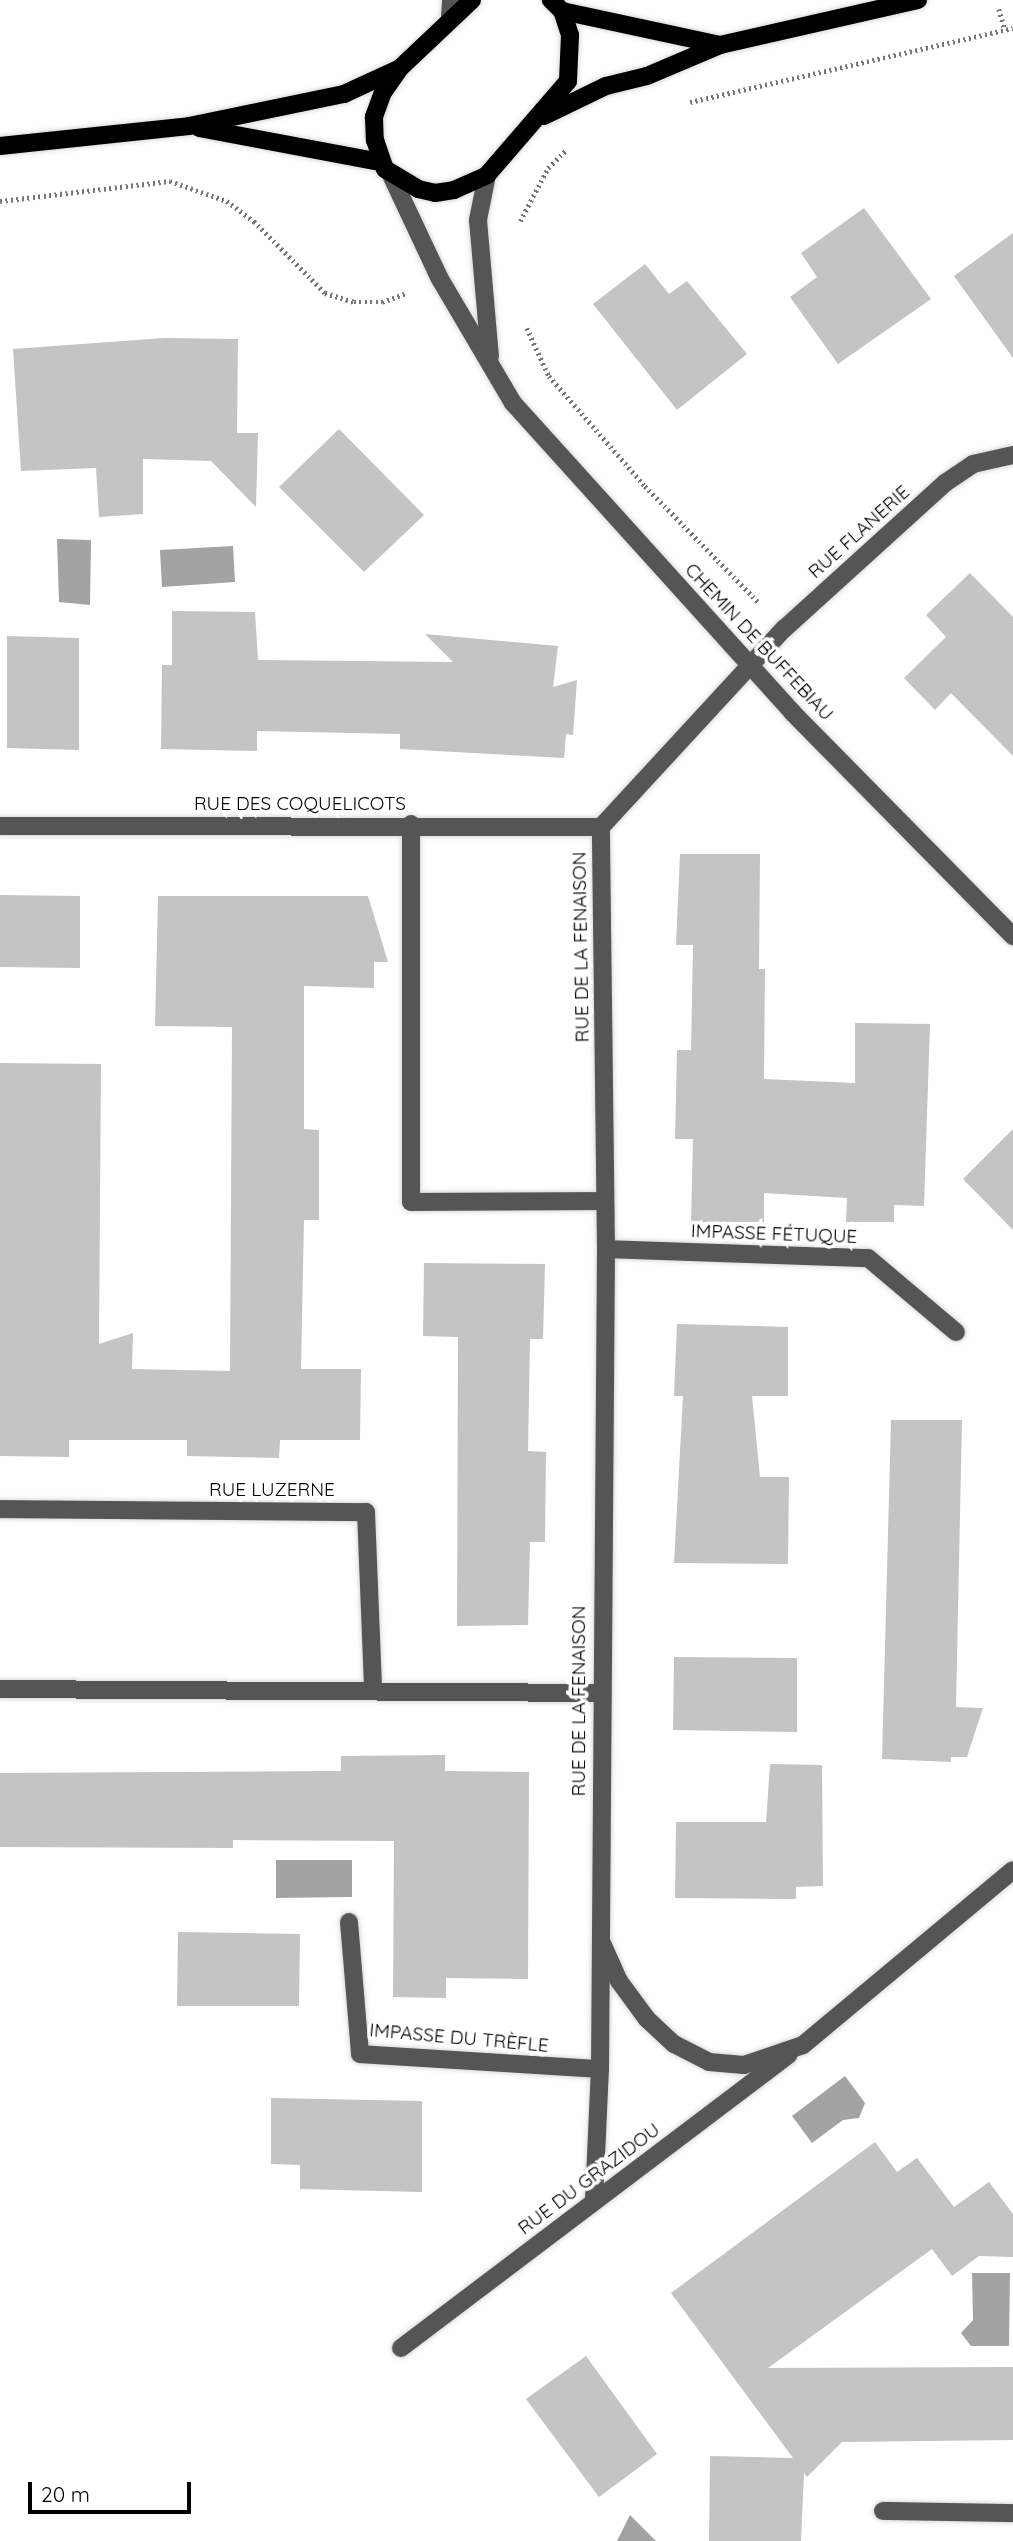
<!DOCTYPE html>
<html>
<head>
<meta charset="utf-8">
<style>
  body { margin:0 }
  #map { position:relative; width:1013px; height:2541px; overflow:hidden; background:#fff; font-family:Quicksand,sans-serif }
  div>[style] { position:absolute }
  .water>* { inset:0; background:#a3a3a3 }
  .building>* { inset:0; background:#c4c4c4 }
  .path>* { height:4.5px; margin-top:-2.25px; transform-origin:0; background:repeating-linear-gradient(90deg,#777 0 2px,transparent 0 5.5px) }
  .roads { filter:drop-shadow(0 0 2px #dbdbdb) drop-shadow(0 0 2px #dbdbdb) }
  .minor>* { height:18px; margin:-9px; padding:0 9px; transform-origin:9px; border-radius:9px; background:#555 }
  .major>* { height:18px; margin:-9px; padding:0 9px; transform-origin:9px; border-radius:9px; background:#000 }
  span { translate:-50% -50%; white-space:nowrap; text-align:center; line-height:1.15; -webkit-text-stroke:7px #fff; paint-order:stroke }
  .street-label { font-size:19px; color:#000 }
  .scale { position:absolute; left:28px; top:2482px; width:163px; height:32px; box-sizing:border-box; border:4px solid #000; border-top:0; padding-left:9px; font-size:21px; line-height:24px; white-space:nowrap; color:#000; -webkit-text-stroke:5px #fff; paint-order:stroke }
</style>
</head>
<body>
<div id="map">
  <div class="water">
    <i style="clip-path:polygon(57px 539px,91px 540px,90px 605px,59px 602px)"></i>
    <i style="clip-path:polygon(233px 546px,235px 582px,162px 587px,160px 550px)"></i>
    <i style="clip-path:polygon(276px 1860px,352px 1860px,352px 1897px,276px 1898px)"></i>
    <i style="clip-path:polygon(845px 2076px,865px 2103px,859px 2118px,843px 2120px,812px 2143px,792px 2116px)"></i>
    <i style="clip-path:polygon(972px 2273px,1010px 2273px,1009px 2346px,971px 2346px,961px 2333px,973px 2320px)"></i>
    <i style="clip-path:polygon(630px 2515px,656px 2541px,617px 2541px)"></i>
  </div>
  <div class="building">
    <i style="clip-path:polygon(864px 208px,931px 299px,838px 364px,790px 297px,817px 277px,801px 253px)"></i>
    <i style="clip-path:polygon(1013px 233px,1013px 358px,954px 276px)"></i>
    <i style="clip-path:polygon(645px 264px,669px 294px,687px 281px,747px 354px,677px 410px,593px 304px)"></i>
    <i style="clip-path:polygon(164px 338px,238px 339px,237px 433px,258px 433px,256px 507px,211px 461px,143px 459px,143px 514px,99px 517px,96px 468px,21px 471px,13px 349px)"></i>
    <i style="clip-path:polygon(339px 429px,424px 515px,364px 572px,279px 487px)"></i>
    <i style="clip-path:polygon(970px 573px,1013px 617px,1013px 756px,951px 693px,935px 710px,904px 678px,946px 637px,926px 615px)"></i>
    <i style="clip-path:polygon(172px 611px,255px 612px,258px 660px,453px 662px,425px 634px,558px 646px,553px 687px,577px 680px,573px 735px,566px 734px,564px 758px,400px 749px,400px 734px,257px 731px,257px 751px,161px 749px,162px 665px,172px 665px)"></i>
    <i style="clip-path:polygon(7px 636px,79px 638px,79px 750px,7px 748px)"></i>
    <i style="clip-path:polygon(680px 854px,760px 854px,759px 969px,765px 969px,764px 1079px,855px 1083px,855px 1023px,930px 1024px,924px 1206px,894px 1205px,894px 1222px,846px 1222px,847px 1198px,764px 1193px,764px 1222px,691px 1222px,693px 1139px,675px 1139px,677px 1050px,691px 1050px,693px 945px,676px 945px)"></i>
    <i style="clip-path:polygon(0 895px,80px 896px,80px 968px,0 967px)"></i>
    <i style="clip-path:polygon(158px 896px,368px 896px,388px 962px,374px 962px,374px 988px,304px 986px,304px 1129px,319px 1130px,319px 1220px,304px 1220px,301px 1369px,361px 1369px,360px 1440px,280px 1440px,279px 1458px,187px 1456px,187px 1440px,69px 1440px,69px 1457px,0 1456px,0 1063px,101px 1064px,99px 1344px,133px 1333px,132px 1369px,230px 1371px,232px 1027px,155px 1026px)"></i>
    <i style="clip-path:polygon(1013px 1129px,1013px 1230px,963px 1179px)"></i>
    <i style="clip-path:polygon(424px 1263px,545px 1264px,543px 1339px,530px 1339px,528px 1451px,546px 1452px,545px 1542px,530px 1542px,528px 1625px,457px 1626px,458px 1337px,423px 1336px)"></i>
    <i style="clip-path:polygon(677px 1324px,788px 1327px,788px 1396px,752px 1396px,760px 1477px,789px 1477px,788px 1564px,674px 1563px,683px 1396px,674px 1396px)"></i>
    <i style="clip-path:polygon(891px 1420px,962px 1420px,956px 1707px,983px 1708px,967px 1757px,951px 1757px,951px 1762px,882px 1759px)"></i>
    <i style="clip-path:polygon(674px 1657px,797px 1658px,797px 1732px,673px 1730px)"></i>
    <i style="clip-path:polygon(445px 1755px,445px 1771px,529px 1772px,528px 1979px,446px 1978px,446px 1998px,393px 1997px,394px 1841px,233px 1840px,233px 1848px,0 1847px,0 1773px,341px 1771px,341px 1756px)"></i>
    <i style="clip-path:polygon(770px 1764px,822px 1765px,823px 1886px,796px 1887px,796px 1899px,675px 1898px,676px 1822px,766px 1822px)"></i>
    <i style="clip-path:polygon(178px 1932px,300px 1934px,299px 2006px,177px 2006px)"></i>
    <i style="clip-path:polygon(271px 2098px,422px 2101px,422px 2192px,300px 2189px,300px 2165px,271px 2164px)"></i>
    <i style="clip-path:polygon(875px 2142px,897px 2172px,917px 2158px,954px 2207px,989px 2182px,1013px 2214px,1013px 2257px,979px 2256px,952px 2276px,932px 2249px,768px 2368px,1013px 2367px,1013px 2440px,842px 2442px,807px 2477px,804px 2473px,801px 2541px,709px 2541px,710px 2456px,793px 2458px,671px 2293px)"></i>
    <i style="clip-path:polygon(586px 2356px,657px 2454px,599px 2497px,526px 2399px)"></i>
  </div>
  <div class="path">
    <i style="left:999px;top:9px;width:22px;rotate:74deg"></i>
    <i style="left:690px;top:102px;width:331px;rotate:-12.9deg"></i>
    <i style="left:0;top:201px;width:171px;rotate:-6.7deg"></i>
    <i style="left:170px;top:181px;width:60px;rotate:19.3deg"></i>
    <i style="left:227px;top:201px;width:34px;rotate:37deg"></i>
    <i style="left:254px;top:221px;width:101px;rotate:45.4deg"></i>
    <i style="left:325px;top:293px;width:30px;rotate:17deg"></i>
    <i style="left:354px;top:302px;width:28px"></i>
    <i style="left:382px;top:302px;width:27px;rotate:-20deg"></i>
    <i style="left:520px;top:221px;width:60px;rotate:-62.2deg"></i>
    <i style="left:548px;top:168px;width:25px;rotate:-45deg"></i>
    <i style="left:527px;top:328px;width:53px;rotate:65.4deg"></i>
    <i style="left:549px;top:376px;width:146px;rotate:48.9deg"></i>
    <i style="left:645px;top:486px;width:163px;rotate:45.7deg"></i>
  </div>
  <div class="roads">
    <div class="minor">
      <i style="left:450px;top:16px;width:16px;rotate:-86deg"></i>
      <i style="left:391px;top:175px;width:115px;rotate:64.8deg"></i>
      <i style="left:440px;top:279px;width:144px;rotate:59.5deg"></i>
      <i style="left:513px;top:403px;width:416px;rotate:47.9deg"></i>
      <i style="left:792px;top:712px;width:315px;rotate:45.4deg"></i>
      <i style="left:487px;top:175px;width:46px;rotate:101.3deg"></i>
      <i style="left:478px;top:220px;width:137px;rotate:85deg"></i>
      <i style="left:411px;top:824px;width:378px;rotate:90deg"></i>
      <i style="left:411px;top:1202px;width:194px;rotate:-0.3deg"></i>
      <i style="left:0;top:826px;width:601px;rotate:0.1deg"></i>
      <i style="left:606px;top:1249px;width:262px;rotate:2deg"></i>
      <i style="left:868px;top:1258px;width:115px;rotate:40.1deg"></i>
      <i style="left:0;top:1509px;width:366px;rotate:0.5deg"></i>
      <i style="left:366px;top:1512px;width:176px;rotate:87.7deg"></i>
      <i style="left:0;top:1689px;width:600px;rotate:0.38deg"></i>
      <i style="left:349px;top:1922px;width:132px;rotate:85.2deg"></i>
      <i style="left:360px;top:2054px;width:240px;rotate:3.6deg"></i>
      <i style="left:601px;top:1941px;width:44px;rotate:65.8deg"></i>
      <i style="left:619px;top:1981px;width:47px;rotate:53.6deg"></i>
      <i style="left:647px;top:2019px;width:37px;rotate:43deg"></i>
      <i style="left:674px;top:2044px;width:39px;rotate:27deg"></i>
      <i style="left:709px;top:2062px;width:35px;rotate:5deg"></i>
      <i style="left:744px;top:2065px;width:62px;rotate:-18.7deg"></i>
      <i style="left:803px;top:2045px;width:273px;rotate:-39.8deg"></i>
      <i style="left:594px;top:2200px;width:131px;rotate:-87.4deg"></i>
      <i style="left:600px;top:2069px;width:820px;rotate:-89.58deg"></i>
      <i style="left:606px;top:1249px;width:422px;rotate:-90.7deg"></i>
      <i style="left:601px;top:827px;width:270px;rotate:-47.3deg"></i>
      <i style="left:784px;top:629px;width:217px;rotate:-42.2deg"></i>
      <i style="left:945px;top:483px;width:34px;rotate:-34deg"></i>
      <i style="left:973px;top:464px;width:41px;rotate:-12.7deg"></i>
      <i style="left:401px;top:2348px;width:486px;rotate:-37.1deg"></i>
      <i style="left:883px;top:2511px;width:130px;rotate:0.9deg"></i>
    </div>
    <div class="major">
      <i style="left:472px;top:0;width:99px;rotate:136.6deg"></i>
      <i style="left:400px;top:68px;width:29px;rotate:125deg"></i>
      <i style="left:383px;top:92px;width:27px;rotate:110deg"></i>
      <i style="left:374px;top:117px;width:23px;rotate:88deg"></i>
      <i style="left:375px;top:140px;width:31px;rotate:71deg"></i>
      <i style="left:385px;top:169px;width:39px;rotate:31deg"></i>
      <i style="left:418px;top:189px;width:17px;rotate:13deg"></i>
      <i style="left:435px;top:193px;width:19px;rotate:-9deg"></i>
      <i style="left:454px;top:190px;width:36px;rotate:-24deg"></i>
      <i style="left:487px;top:175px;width:124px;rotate:-49.2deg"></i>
      <i style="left:568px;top:81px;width:46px;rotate:-87.5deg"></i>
      <i style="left:570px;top:35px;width:25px;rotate:-108deg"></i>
      <i style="left:562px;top:11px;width:16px;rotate:-135deg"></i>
      <i style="left:562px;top:11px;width:162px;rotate:12.1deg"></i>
      <i style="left:544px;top:116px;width:69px;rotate:-25.8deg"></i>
      <i style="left:606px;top:86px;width:42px;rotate:-13.7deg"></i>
      <i style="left:647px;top:76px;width:79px;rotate:-23deg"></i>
      <i style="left:720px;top:45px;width:203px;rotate:-12.8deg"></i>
      <i style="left:199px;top:128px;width:185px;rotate:10.6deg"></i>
      <i style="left:0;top:146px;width:190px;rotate:-6deg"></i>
      <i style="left:189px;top:126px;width:158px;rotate:-11.7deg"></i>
      <i style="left:344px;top:94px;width:57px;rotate:-24.8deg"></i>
    </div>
  </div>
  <div class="street-label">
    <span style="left:859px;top:532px;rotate:-42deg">RUE FLANERIE</span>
    <span style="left:759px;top:642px;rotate:47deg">CHEMIN DE BUFFEBIAU</span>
    <span style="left:300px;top:804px">RUE DES COQUELICOTS</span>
    <span style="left:581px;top:947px;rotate:-91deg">RUE DE LA FENAISON</span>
    <span style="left:774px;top:1234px;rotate:2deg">IMPASSE FÉTUQUE</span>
    <span style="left:272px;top:1490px">RUE LUZERNE</span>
    <span style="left:579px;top:1701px;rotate:-90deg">RUE DE LA FENAISON</span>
    <span style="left:459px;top:2038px;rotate:5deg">IMPASSE DU TRÈFLE</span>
    <span style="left:589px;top:2179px;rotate:-37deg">RUE DU GRAZIDOU</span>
  </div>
  <div class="scale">20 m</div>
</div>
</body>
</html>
